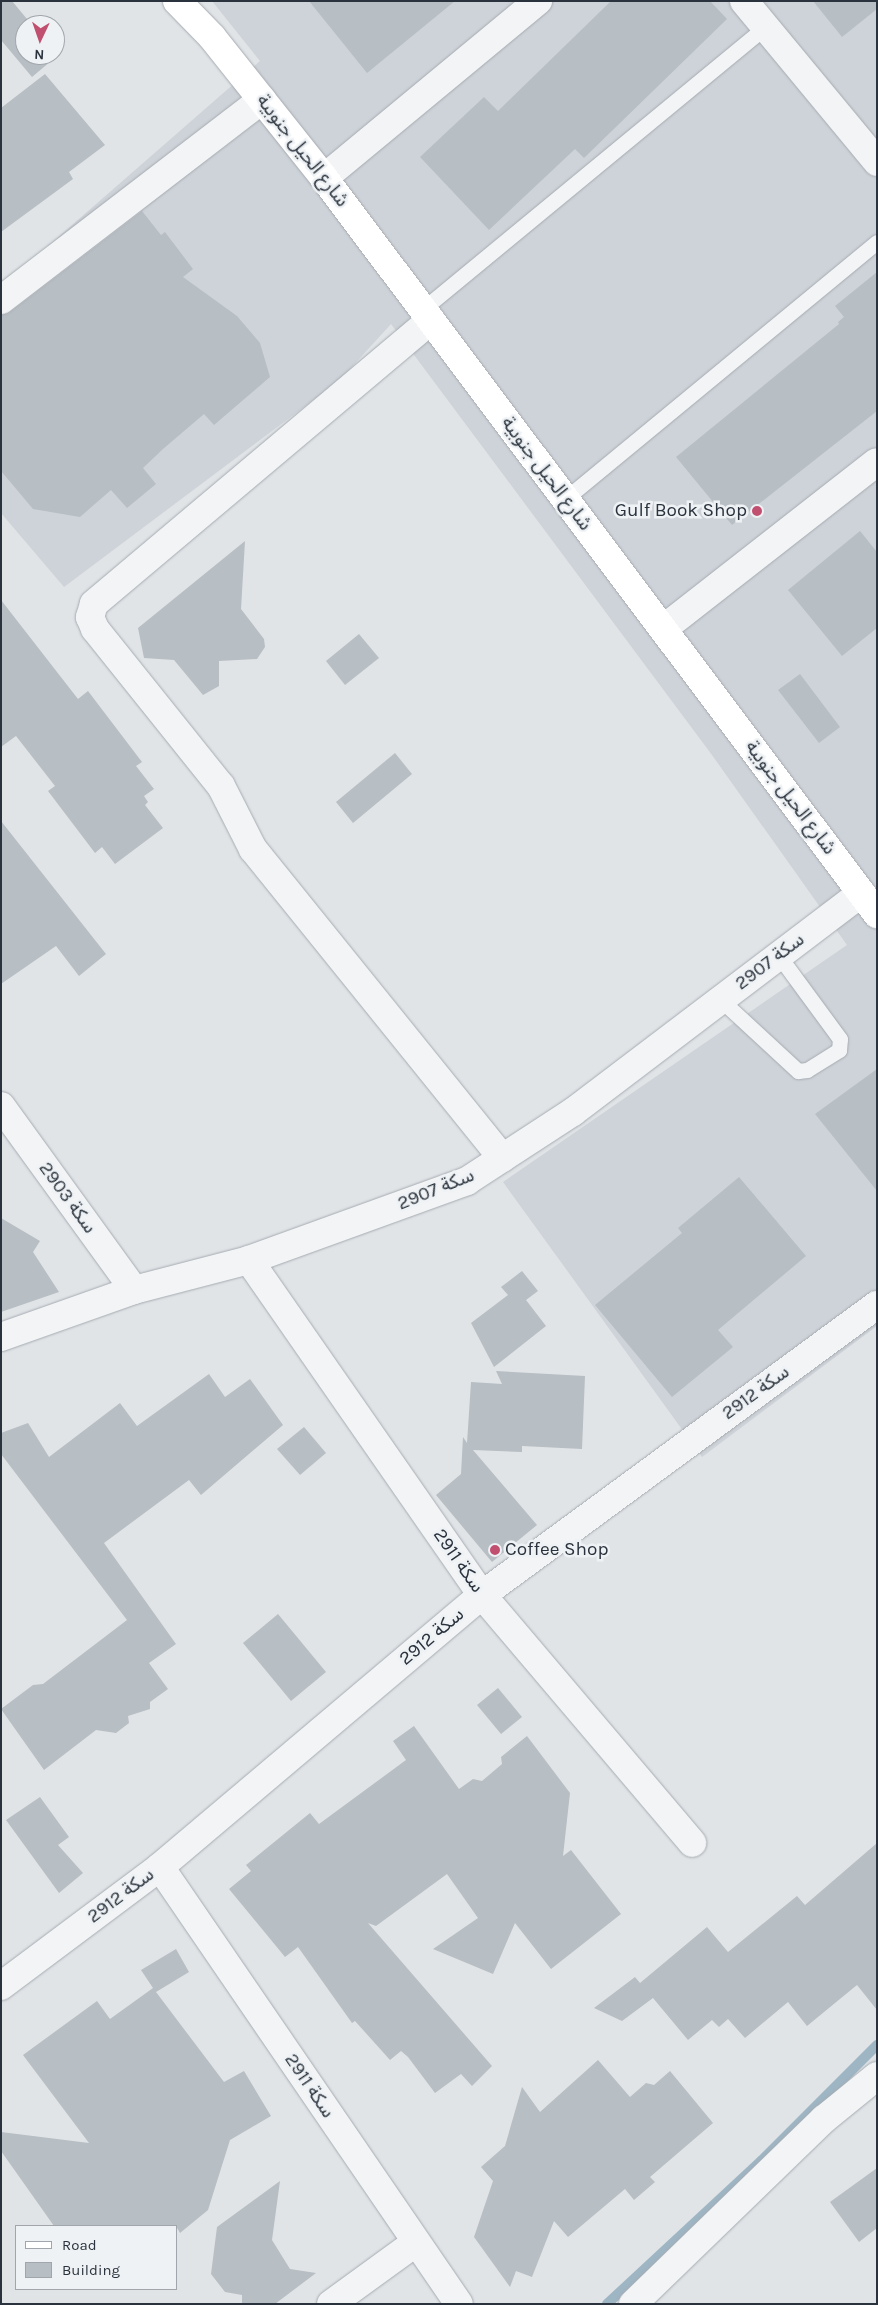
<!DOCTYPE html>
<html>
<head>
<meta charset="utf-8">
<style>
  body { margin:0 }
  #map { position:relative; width:878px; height:2305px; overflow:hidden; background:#e0e4e7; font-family:Karla,"Noto Sans Arabic",sans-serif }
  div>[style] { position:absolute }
  .built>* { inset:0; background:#ced3d9 }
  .stream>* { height:10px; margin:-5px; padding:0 5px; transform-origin:5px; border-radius:5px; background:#9eb5c4 }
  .building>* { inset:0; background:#b7bec4 }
  .roads { filter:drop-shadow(0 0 1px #a6abb1) drop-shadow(0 0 1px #a6abb1) }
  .lane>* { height:15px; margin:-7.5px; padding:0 7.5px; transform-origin:7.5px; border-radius:7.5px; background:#f2f4f6 }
  .street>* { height:28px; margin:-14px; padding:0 14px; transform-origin:14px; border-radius:14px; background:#f2f4f6 }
  .secondary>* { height:28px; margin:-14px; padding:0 14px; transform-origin:14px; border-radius:14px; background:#fff }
  .dots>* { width:14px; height:14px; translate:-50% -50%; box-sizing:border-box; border:2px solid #eff2f5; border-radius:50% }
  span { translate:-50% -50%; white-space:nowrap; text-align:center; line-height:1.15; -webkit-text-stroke:5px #eff2f5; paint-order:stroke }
  .street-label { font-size:19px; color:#2a333d }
  .poi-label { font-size:19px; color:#2a333d }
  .right { translate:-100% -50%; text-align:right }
  .left { translate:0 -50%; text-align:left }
  .frame { position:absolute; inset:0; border:2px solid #2a333d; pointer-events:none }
  .legend { position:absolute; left:15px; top:2225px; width:162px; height:65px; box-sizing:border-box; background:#eff2f5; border:1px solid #a0a6ab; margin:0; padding:6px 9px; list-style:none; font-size:15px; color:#2a333d }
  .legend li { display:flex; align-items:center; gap:10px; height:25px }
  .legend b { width:25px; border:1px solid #a0a6ab }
  .north { position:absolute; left:15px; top:15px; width:50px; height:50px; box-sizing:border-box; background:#eff2f5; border:1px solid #a0a6ab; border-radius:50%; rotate:183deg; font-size:14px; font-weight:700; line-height:20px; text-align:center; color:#2a333d }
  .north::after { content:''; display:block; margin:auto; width:18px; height:22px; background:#c15070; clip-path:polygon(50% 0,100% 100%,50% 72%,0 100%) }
</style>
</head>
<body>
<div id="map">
  <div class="built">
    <i style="clip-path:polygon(212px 1px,877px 1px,877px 1326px,702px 1457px,503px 1182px,847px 945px,712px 755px,391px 324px,340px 380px,64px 587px,1px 513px,1px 287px,260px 61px)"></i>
  </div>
  <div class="stream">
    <i style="left:607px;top:2304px;width:210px;rotate:-42.9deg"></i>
    <i style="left:761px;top:2161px;width:164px;rotate:-45deg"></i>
  </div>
  <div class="building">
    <i style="clip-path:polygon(1px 1px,12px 1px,32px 25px,25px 25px,25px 55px,55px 54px,57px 56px,32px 77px,1px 40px)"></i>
    <i style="clip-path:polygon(309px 1px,455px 1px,367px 73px)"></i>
    <i style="clip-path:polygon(611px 1px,710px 1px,727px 19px,584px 158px,575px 149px,489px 230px,420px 157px,484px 97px,498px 111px)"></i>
    <i style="clip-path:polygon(813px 1px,877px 1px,877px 9px,842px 37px)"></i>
    <i style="clip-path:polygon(45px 74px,105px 145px,69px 172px,73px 179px,1px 232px,1px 108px)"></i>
    <i style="clip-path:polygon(142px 211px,161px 235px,165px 232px,193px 269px,183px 277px,237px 316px,260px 343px,270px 377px,214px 425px,204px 414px,163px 449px,143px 468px,156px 484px,127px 508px,111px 490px,80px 517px,33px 509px,1px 471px,1px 315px,10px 312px)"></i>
    <i style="clip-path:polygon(877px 272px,877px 411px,732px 525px,676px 457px,839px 324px,838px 322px,844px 317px,835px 306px)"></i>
    <i style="clip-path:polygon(860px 531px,877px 552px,877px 628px,842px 656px,788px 590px)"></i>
    <i style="clip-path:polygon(245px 541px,241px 609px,264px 639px,265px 647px,257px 659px,219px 661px,219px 686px,203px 695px,174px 660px,144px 658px,138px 628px)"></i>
    <i style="clip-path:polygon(1px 600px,78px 699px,88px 691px,142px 762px,136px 766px,154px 789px,144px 796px,148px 802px,145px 805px,163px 828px,115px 864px,102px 847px,95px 853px,48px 791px,55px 786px,16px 736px,1px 747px)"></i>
    <i style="clip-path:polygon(359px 634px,379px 658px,345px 685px,326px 661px)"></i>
    <i style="clip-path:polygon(800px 674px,840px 727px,819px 743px,778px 690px)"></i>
    <i style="clip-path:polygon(395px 753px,412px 774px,353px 823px,336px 802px)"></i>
    <i style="clip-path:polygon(1px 821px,106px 954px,79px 976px,56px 946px,1px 984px)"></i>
    <i style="clip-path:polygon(877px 1069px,877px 1191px,815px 1114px)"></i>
    <i style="clip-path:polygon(739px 1177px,806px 1256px,718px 1330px,733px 1347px,672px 1397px,595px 1305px,682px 1233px,678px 1228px)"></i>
    <i style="clip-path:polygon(1px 1218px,40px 1241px,33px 1252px,59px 1292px,1px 1312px)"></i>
    <i style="clip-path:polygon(522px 1271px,538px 1291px,526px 1300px,546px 1326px,494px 1367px,471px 1323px,508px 1295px,501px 1287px)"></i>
    <i style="clip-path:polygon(496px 1371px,585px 1376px,582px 1449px,522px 1446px,522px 1452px,473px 1450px,537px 1525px,492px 1562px,436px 1495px,461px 1474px,463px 1437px,467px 1443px,471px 1382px,502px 1384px)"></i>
    <i style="clip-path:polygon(209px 1374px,225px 1397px,250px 1379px,283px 1425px,201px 1495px,189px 1480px,104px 1543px,176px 1644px,149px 1663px,168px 1689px,150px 1702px,150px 1709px,128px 1716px,129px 1723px,116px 1733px,96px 1730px,44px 1770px,1px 1709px,33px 1685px,43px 1684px,127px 1620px,1px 1454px,1px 1433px,28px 1423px,49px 1457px,120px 1403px,137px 1426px)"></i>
    <i style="clip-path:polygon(304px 1427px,326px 1453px,300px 1475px,277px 1449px)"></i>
    <i style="clip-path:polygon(278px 1614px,326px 1672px,291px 1701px,243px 1643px)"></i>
    <i style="clip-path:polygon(498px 1688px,522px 1717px,501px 1734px,477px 1705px)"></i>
    <i style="clip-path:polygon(414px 1726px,459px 1789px,473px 1779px,482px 1781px,502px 1764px,501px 1757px,527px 1736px,570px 1793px,563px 1856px,571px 1850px,621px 1914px,551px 1969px,515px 1923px,493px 1974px,433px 1949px,478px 1918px,447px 1874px,376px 1926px,368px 1923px,492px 2066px,472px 2086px,461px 2074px,435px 2093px,408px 2057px,401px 2051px,390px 2060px,355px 2021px,352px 2023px,298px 1947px,285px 1957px,229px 1889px,251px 1871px,246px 1865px,310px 1813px,319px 1824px,406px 1760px,393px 1741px)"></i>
    <i style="clip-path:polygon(40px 1797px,69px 1837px,58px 1845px,83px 1873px,59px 1893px,6px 1820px)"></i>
    <i style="clip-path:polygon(877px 1843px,877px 2010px,857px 1985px,807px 2026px,788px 2002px,745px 2038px,728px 2019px,719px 2027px,712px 2020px,688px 2040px,653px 1998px,622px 2021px,594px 2008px,635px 1977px,640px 1983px,707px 1927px,728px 1952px,797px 1896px,805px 1905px)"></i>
    <i style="clip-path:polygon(176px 1949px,189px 1972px,156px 1992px,224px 2082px,244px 2071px,271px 2116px,230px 2140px,208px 2210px,180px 2233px,176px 2226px,54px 2226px,1px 2151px,1px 2132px,89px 2143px,23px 2055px,97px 2001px,110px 2019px,153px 1988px,141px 1970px)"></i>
    <i style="clip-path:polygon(598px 2060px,630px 2097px,646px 2083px,654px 2085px,670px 2071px,713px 2123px,650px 2177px,655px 2182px,634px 2200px,625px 2189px,568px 2237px,554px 2221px,532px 2277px,516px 2271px,510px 2287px,474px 2237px,493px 2181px,481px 2167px,505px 2146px,522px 2087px,540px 2112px)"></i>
    <i style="clip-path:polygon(877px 2168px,877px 2228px,859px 2242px,830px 2202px)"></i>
    <i style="clip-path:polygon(280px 2181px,272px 2240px,290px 2269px,316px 2273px,275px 2304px,242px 2304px,242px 2295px,225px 2292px,211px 2274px,217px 2227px)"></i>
  </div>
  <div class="roads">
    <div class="lane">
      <i style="left:423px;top:309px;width:443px;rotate:-39.5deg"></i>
      <i style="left:565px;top:499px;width:404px;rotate:-39.5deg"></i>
      <i style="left:721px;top:1000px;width:105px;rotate:42.7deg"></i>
      <i style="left:798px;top:1071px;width:9px;rotate:-6deg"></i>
      <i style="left:807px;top:1070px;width:38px;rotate:-32deg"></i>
      <i style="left:839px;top:1050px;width:11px;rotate:-85deg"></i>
      <i style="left:840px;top:1039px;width:103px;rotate:-126.3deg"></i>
    </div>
    <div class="street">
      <i style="left:744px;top:1px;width:209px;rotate:50.4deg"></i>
      <i style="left:324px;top:178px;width:278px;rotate:-39.6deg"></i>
      <i style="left:1px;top:300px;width:329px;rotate:-37.5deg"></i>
      <i style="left:431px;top:320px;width:441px;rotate:139.9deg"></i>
      <i style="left:94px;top:604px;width:14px;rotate:107deg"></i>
      <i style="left:90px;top:617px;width:13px;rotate:67deg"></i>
      <i style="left:95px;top:629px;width:201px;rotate:51.3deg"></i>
      <i style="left:221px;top:786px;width:71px;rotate:63.1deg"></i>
      <i style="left:253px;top:849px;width:397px;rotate:51.1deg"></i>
      <i style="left:663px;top:629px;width:271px;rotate:-38deg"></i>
      <i style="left:1px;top:1106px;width:227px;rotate:54.1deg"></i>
      <i style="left:249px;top:1260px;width:408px;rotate:55.2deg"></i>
      <i style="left:482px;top:1595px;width:325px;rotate:49.7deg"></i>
      <i style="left:1px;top:1337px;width:141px;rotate:-19.5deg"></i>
      <i style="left:134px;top:1290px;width:119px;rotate:-14.6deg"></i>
      <i style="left:249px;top:1260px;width:232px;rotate:-19.9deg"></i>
      <i style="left:467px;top:1181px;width:126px;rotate:-33.1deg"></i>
      <i style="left:573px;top:1112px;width:362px;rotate:-37.2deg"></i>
      <i style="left:160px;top:1867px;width:529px;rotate:55.62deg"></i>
      <i style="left:1px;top:1986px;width:199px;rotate:-36.8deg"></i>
      <i style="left:160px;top:1867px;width:422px;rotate:-40.2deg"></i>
      <i style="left:482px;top:1595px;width:490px;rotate:-36.3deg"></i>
      <i style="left:331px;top:2304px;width:104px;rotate:-36deg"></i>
      <i style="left:633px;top:2304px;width:266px;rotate:-44.1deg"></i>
      <i style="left:824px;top:2119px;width:68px;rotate:-39.1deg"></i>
    </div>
    <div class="secondary">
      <i style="left:177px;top:1px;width:50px;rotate:45.8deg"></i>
      <i style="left:212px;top:37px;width:180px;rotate:51.5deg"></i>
      <i style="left:324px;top:178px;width:921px;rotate:53.08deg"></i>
    </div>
  </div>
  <div class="dots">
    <i style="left:757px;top:511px;background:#c15070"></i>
    <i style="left:495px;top:1550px;background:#c15070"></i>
  </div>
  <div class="street-label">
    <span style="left:302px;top:151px;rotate:52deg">شارع الحيل جنوبية</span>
    <span style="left:546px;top:474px;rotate:53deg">شارع الحيل جنوبية</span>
    <span style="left:790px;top:798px;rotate:53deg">شارع الحيل جنوبية</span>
    <span style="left:770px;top:962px;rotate:-37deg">سكة 2907</span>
    <span style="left:436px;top:1190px;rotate:-22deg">سكة 2907</span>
    <span style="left:67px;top:1198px;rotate:54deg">سكة 2903</span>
    <span style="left:756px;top:1393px;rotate:-36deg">سكة 2912</span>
    <span style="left:458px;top:1561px;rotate:55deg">سكة 2911</span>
    <span style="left:432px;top:1637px;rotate:-40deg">سكة 2912</span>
    <span style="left:121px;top:1896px;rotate:-37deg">سكة 2912</span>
    <span style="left:309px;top:2086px;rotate:56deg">سكة 2911</span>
  </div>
  <div class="poi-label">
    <span class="right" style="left:747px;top:511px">Gulf Book Shop</span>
    <span class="left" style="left:505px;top:1550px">Coffee Shop</span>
  </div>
  <div class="frame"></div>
  <ul class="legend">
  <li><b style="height:6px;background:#fff"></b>Road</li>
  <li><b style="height:14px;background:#b7bec4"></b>Building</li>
  </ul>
  <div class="north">N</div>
</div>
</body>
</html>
